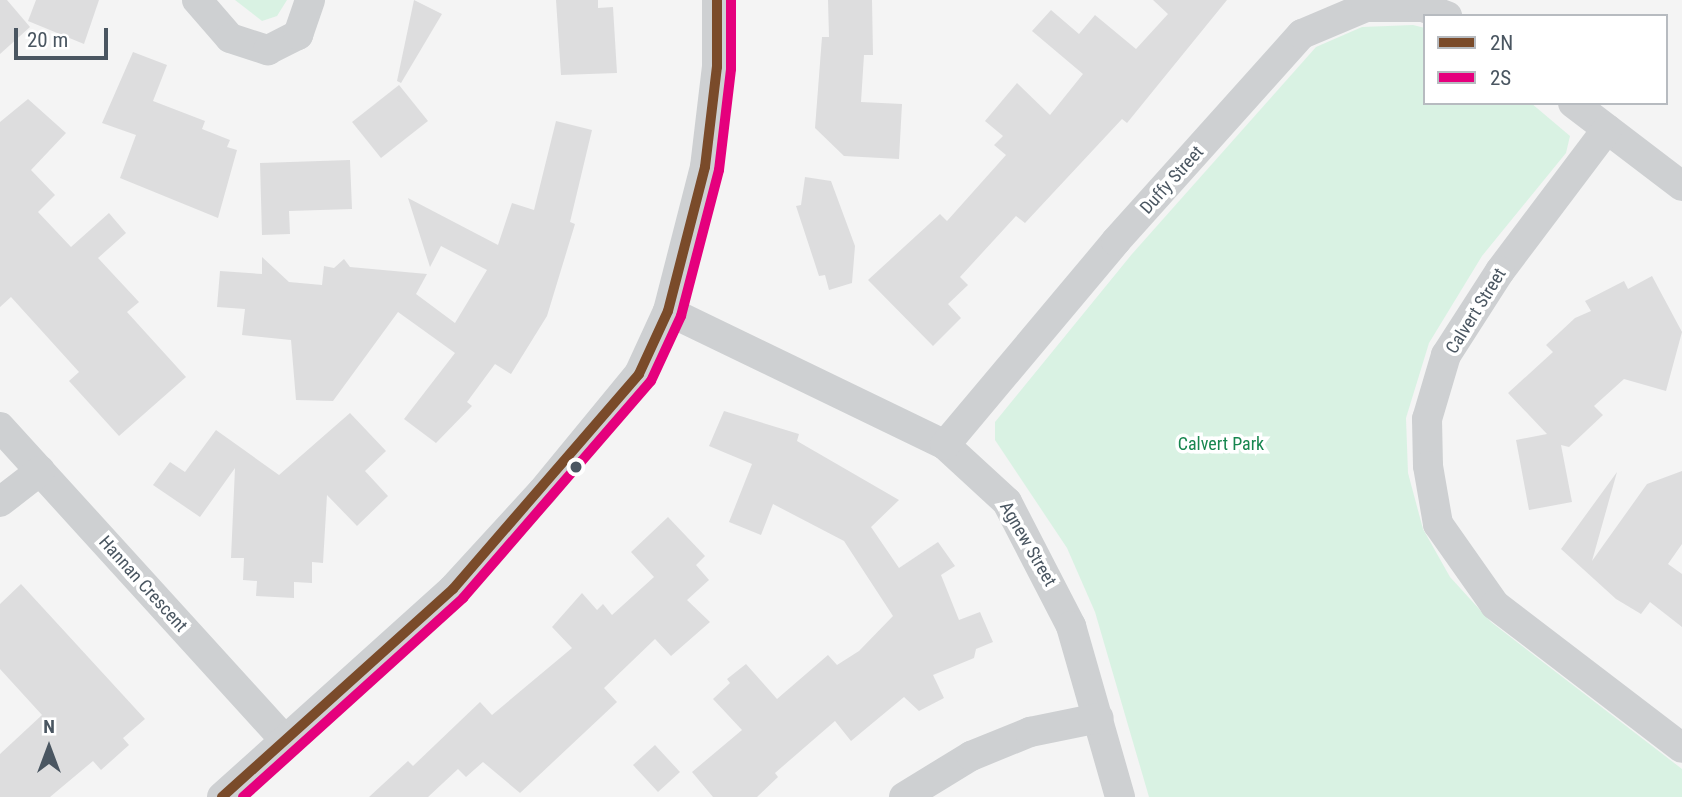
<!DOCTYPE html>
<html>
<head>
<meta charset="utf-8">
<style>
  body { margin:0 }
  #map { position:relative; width:1682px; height:797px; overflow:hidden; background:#f4f4f4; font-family:"Roboto Condensed",sans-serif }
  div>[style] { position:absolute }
  .green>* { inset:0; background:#d9f2e3 }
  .building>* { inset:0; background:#ddddde }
  .minor>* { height:30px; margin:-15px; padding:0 15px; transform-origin:15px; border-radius:15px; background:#ced0d2 }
  .bus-1>* { height:10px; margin:-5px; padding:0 5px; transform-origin:5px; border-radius:5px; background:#7a4b2a }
  .bus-2>* { height:10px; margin:-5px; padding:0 5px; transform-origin:5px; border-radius:5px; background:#e5007d }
  .dots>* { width:19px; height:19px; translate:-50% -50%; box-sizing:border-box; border:4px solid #fff; border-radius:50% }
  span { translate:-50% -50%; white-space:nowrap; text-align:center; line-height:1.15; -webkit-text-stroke:7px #fff; paint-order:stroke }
  .street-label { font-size:18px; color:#4a5661 }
  .park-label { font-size:18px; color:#17864f }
  .legend { position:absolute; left:1423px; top:14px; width:245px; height:91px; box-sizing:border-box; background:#fff; border:2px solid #b7bbc0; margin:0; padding:9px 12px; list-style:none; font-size:21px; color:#4a5661 }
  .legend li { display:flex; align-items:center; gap:14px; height:35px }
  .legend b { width:35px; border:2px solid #b7bbc0 }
  .north { position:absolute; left:14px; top:713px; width:70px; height:70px; -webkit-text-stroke:5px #fff; paint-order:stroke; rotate:0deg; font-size:19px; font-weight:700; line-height:28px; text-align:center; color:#4a5661 }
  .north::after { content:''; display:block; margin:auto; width:24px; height:32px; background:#4a5661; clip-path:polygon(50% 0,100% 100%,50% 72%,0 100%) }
  .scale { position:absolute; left:14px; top:28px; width:94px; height:32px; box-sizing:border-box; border:4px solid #4a5661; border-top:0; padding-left:9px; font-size:21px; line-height:24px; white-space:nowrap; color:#4a5661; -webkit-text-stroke:5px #fff; paint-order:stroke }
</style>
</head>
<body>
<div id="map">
  <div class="green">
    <i style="clip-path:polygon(235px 0,287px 0,277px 16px,262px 21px)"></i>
    <i style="clip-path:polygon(1413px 25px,1425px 28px,1425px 103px,1531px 103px,1570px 136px,1566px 153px,1482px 256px,1429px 343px,1406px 418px,1408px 473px,1423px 529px,1450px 577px,1491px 622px,1682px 769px,1682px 797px,1149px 797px,1095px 612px,1067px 548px,995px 440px,995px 422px,1132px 254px,1316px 47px,1362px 27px)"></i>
  </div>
  <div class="building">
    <i style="clip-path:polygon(0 0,7px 0,30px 27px,0 54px)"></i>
    <i style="clip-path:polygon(36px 0,99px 0,84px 44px,28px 21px)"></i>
    <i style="clip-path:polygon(414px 0,442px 14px,401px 83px,397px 81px)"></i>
    <i style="clip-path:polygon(556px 0,598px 0,598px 8px,613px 7px,617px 73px,561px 75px)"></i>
    <i style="clip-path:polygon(828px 0,872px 0,873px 55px,864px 55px,861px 102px,902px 104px,899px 159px,844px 156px,815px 128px,822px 37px,829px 37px)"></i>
    <i style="clip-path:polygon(1153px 0,1227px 0,1127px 123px,1122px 119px,1025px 223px,1016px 216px,960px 277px,968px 285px,948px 304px,961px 318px,933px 346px,868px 280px,940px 214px,947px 221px,1006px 155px,994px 145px,1003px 136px,985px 121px,1017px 83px,1050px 115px,1083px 74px,1032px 31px,1051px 10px,1079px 34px,1095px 15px,1136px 49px,1168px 14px)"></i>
    <i style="clip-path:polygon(133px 52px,167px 65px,153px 101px,205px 121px,202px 129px,230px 140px,227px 147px,237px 150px,218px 218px,120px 178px,136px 135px,102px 123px)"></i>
    <i style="clip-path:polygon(399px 85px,428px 121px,381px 158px,352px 122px)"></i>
    <i style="clip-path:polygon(28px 99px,66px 133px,31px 170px,55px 195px,38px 212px,71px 247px,109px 213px,126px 233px,98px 258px,139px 302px,127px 312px,186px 377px,119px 436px,69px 381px,79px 372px,11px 297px,0 307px,0 122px)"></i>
    <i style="clip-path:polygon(556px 121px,592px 130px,570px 222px,575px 224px,547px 316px,511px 374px,495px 364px,467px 402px,472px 406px,436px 443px,404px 419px,455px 353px,398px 312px,333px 401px,296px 400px,291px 340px,242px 335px,245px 309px,217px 307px,220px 271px,262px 274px,262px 257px,289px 282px,322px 285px,324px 266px,334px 268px,344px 259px,350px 267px,427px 274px,416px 294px,455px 323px,487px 270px,441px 246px,430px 267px,408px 198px,498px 245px,512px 203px,534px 210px)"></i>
    <i style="clip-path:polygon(350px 160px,352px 209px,289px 211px,290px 234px,262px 235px,260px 163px)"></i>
    <i style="clip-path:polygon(805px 177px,831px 181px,855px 246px,852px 283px,829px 290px,825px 275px,819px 276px,796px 206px,801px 205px)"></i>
    <i style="clip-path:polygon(1652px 276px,1682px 332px,1666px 391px,1624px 379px,1594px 406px,1603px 415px,1569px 447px,1561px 445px,1572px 502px,1529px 510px,1516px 440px,1547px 434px,1508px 393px,1553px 352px,1546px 345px,1575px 318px,1591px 311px,1585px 301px,1624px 281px,1628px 289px)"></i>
    <i style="clip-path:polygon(724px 411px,799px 434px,797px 441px,899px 500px,871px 527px,899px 568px,938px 542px,955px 566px,941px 575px,959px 620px,980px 612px,993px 642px,976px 649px,974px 658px,933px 675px,944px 698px,919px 711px,904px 697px,851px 741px,835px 721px,775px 773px,778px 777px,757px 797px,713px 797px,692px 772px,742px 730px,713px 699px,730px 683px,727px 679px,746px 664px,777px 699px,828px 655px,837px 665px,859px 651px,893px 616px,844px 541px,773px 504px,761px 535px,729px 522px,752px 464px,709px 446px)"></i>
    <i style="clip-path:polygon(350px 413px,386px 451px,365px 471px,388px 496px,357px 526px,327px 495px,323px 563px,312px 562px,312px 583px,294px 582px,294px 598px,256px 596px,257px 581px,243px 580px,244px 558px,231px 558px,235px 468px,200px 517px,153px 485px,170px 462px,185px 472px,216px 430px,279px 475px)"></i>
    <i style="clip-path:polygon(1682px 471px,1682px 544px,1668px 564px,1682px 574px,1682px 627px,1650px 602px,1641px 614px,1616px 599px,1561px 549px,1617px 472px,1592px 561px,1647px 484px)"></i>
    <i style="clip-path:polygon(668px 517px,705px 556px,696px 565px,709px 580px,687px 600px,710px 622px,671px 656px,655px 639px,604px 688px,617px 702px,520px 793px,483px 762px,466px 777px,458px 769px,428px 797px,369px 797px,408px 761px,413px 766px,480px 702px,492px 715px,572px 648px,552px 627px,582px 593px,597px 610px,603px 604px,612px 615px,654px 577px,631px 552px)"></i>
    <i style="clip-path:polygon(21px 584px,145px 719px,123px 738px,129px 745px,101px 770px,93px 761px,50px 797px,0 797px,0 754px,42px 715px,0 669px,0 604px)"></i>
    <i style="clip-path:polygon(655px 745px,680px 772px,658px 792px,633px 765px)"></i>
  </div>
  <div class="minor">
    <i style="left:197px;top:0;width:50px;rotate:49deg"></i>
    <i style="left:230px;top:38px;width:40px;rotate:18deg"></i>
    <i style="left:268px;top:50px;width:34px;rotate:-27deg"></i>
    <i style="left:298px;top:35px;width:37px;rotate:-71deg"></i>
    <i style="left:1573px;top:103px;width:137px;rotate:37.3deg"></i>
    <i style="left:1607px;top:129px;width:178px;rotate:127deg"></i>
    <i style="left:1500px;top:271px;width:100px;rotate:122.7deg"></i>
    <i style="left:1446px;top:355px;width:67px;rotate:106.5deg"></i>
    <i style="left:1427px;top:419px;width:47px;rotate:88.8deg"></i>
    <i style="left:1428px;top:466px;width:59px;rotate:80.2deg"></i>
    <i style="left:1438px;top:524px;width:99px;rotate:54.9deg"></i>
    <i style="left:1495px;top:605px;width:235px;rotate:37.4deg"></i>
    <i style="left:668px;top:311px;width:308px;rotate:25.8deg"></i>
    <i style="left:945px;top:445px;width:84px;rotate:42.6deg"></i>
    <i style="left:1007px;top:502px;width:140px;rotate:62.7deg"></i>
    <i style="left:1071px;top:626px;width:178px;rotate:74deg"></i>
    <i style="left:0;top:427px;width:423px;rotate:47.7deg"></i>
    <i style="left:945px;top:445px;width:266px;rotate:-50deg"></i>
    <i style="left:1116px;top:241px;width:278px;rotate:-48.1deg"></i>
    <i style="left:1302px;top:34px;width:69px;rotate:-22.9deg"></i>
    <i style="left:1366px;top:7px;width:57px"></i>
    <i style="left:1423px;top:7px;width:26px;rotate:21deg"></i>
    <i style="left:0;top:502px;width:51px;rotate:-37.8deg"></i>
    <i style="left:222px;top:797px;width:311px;rotate:-42deg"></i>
    <i style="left:453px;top:589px;width:132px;rotate:-47.5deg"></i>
    <i style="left:542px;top:492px;width:153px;rotate:-50.6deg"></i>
    <i style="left:639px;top:374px;width:69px;rotate:-65.3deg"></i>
    <i style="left:668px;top:311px;width:149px;rotate:-75.6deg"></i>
    <i style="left:705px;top:167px;width:101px;rotate:-83.2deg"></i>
    <i style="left:717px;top:67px;width:67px;rotate:-90deg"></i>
    <i style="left:904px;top:797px;width:79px;rotate:-31.5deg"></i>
    <i style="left:971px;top:756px;width:64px;rotate:-22.1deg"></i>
    <i style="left:1030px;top:732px;width:70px;rotate:-11.5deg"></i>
  </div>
  <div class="bus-1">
    <i style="left:222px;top:797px;width:311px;rotate:-42deg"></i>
    <i style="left:453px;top:589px;width:284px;rotate:-49.1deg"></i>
    <i style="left:639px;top:374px;width:69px;rotate:-65.3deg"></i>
    <i style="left:668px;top:311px;width:149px;rotate:-75.6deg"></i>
    <i style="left:705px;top:167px;width:101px;rotate:-83.2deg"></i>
    <i style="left:717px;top:67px;width:67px;rotate:-90deg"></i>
  </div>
  <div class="bus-2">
    <i style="left:243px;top:797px;width:297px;rotate:-42.1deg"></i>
    <i style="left:463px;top:598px;width:287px;rotate:-49.1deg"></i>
    <i style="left:651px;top:381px;width:72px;rotate:-65.2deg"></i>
    <i style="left:681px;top:316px;width:151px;rotate:-75.4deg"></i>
    <i style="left:719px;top:170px;width:102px;rotate:-83.2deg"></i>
    <i style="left:731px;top:69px;width:69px;rotate:-90deg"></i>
  </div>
  <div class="dots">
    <i style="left:576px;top:467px;background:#4a5661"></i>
  </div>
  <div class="street-label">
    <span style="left:1172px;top:180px;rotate:-48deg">Duffy Street</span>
    <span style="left:1476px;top:311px;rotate:-58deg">Calvert Street</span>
    <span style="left:1028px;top:544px;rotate:60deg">Agnew Street</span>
    <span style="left:143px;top:584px;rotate:48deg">Hannan Crescent</span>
  </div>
  <div class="park-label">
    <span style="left:1221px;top:444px">Calvert Park</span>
  </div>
  <ul class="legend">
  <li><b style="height:9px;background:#7a4b2a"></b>2N</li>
  <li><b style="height:9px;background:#e5007d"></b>2S</li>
  </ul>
  <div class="north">N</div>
  <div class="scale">20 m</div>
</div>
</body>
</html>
